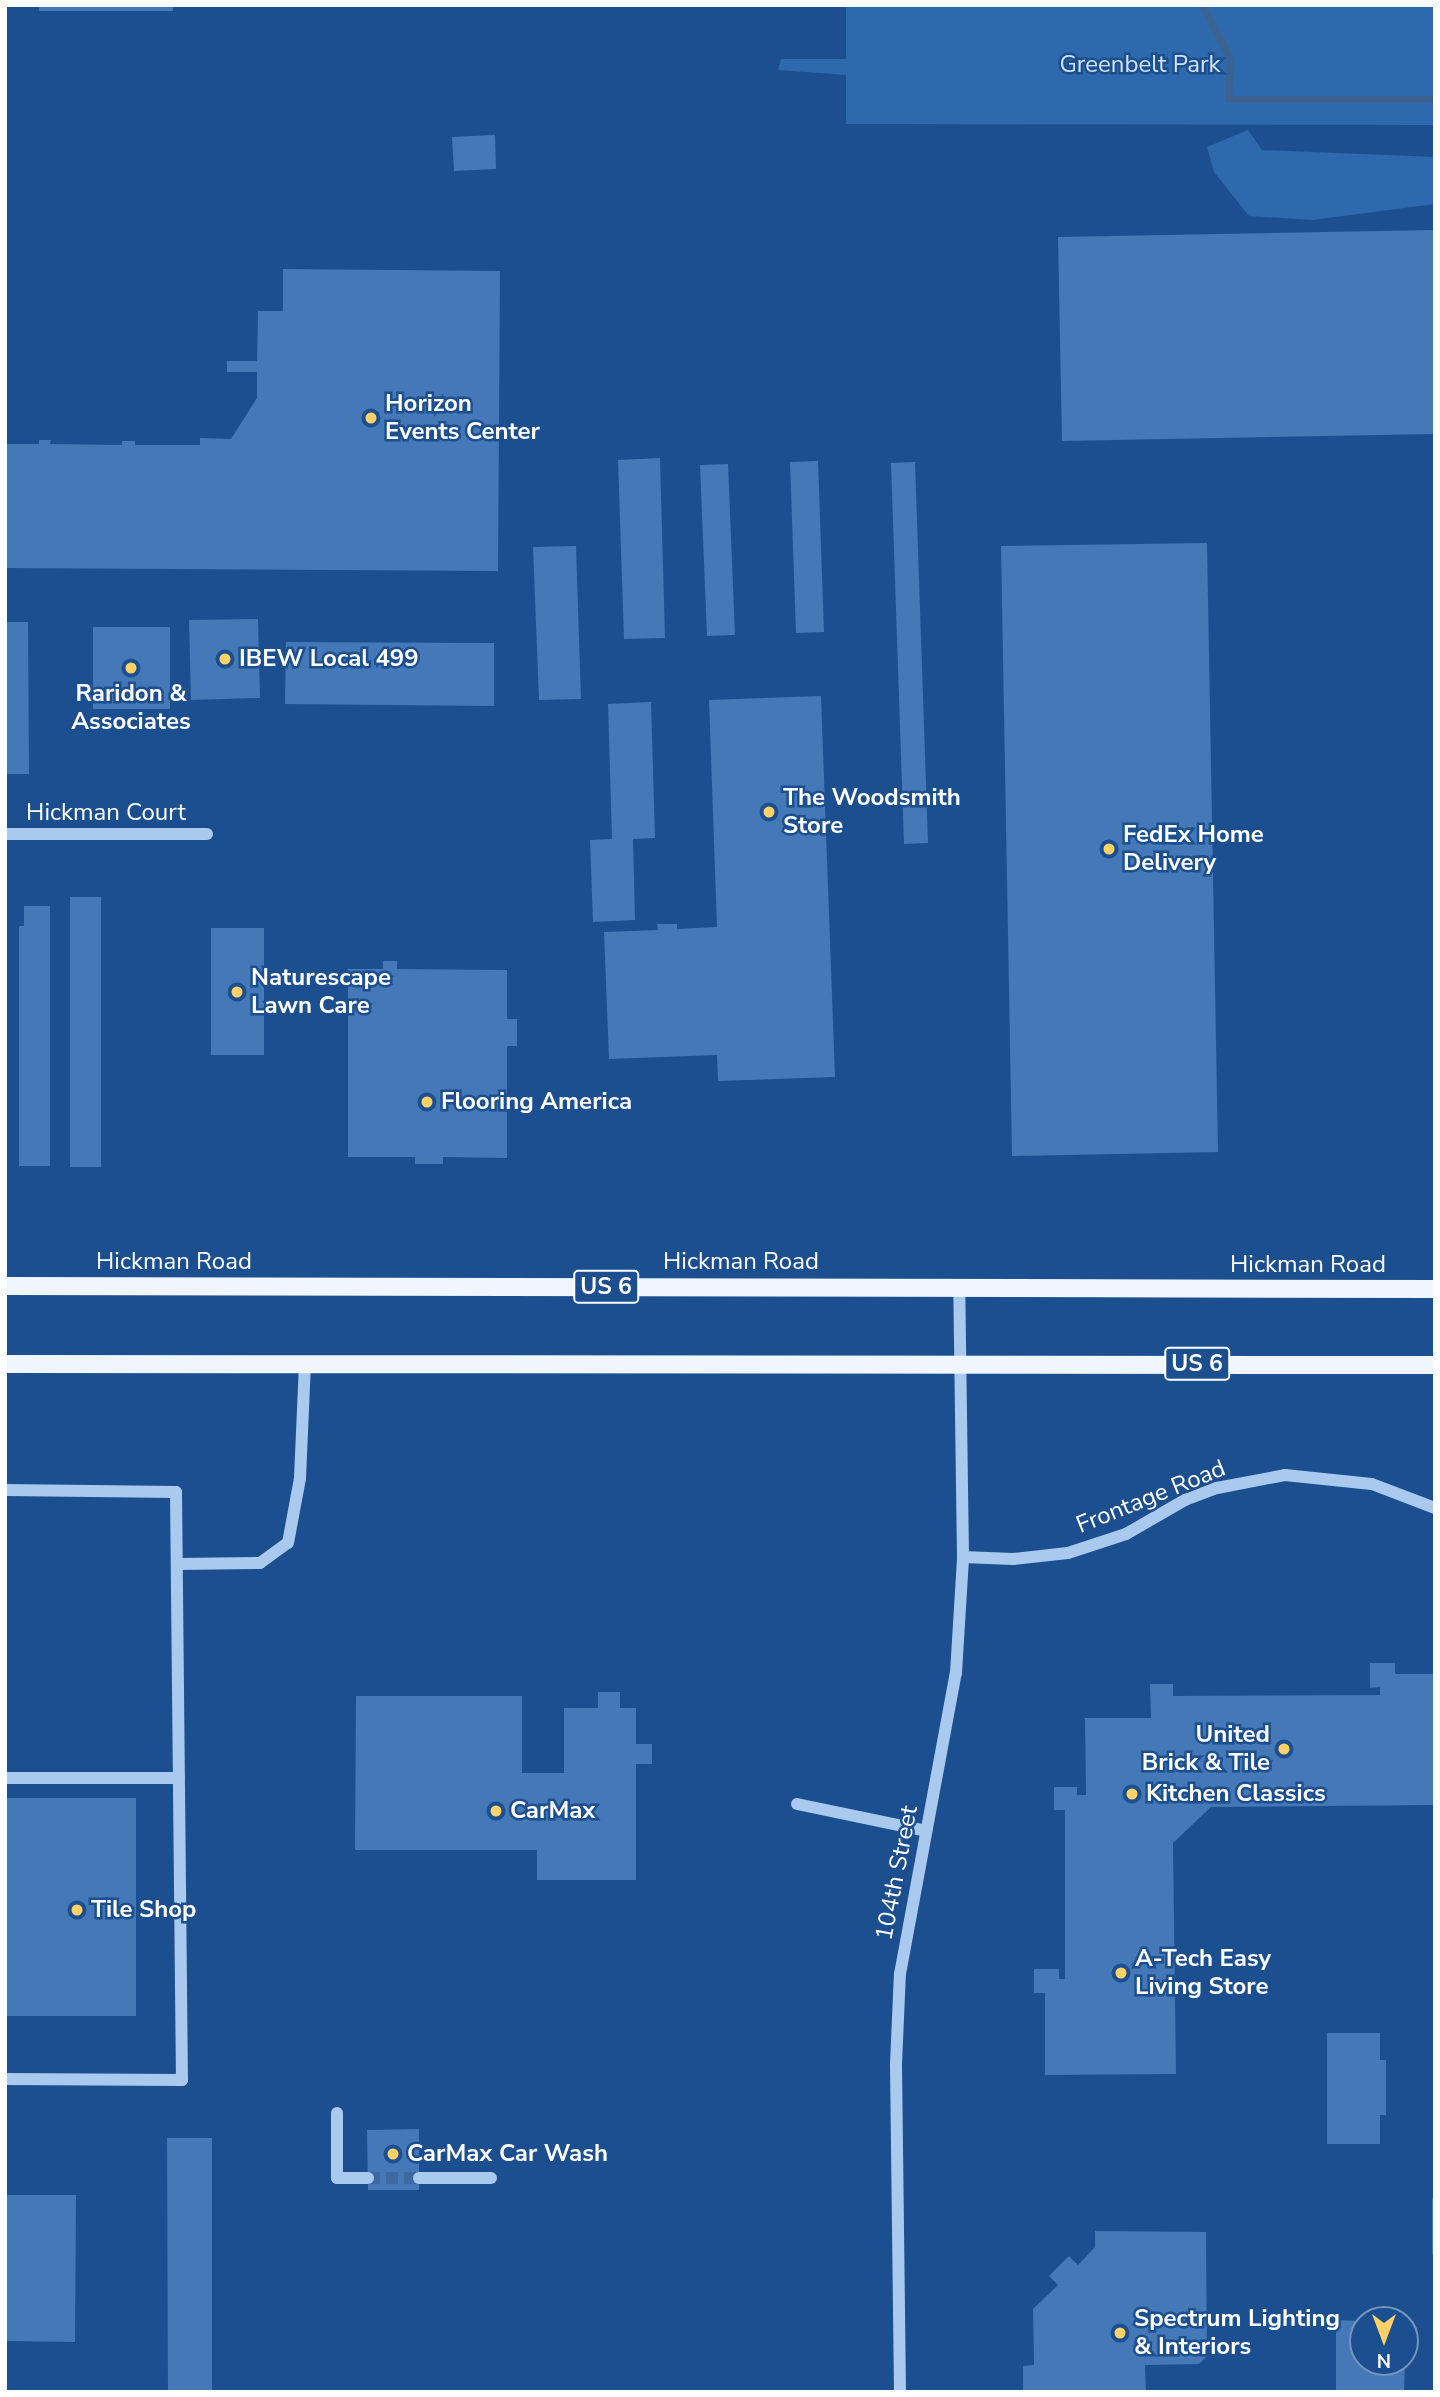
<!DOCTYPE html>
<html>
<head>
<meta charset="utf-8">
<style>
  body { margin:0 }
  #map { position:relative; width:1440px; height:2397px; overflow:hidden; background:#1b4f8f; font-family:"Nunito Sans",sans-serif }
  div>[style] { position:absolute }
  .green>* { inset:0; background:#2e69ad }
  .stream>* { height:7px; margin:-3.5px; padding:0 3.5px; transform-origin:3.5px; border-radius:3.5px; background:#3c6290 }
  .building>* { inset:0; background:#4478b7 }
  .minor-tunnel>* { height:12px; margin-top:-6px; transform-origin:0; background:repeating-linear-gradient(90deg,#3d69a0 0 12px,transparent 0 18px) }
  .minor>* { height:12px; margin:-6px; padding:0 6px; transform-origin:6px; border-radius:6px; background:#a9c9ee }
  .major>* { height:18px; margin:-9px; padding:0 9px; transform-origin:9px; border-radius:9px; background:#f0f6ff }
  .dots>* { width:19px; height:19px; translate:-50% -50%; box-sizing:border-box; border:4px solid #1b4f8f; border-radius:50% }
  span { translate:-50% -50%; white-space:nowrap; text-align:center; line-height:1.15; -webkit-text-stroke:5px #1b4f8f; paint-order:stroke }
  .shield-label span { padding:2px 5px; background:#1b4f8f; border:2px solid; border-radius:5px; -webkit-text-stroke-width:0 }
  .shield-label { font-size:23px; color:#fff; font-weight:700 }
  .park-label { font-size:24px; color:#cfe3fa }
  .poi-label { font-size:24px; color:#fff; font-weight:700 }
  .left { translate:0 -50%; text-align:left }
  .right { translate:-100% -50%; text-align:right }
  .street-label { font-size:24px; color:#fff }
  .frame { position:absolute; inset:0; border:7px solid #fff; pointer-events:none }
  .north { position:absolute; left:1349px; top:2306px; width:70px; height:70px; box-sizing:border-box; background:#1b4f8f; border:2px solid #7695bc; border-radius:50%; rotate:180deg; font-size:19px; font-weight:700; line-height:28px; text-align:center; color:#fff }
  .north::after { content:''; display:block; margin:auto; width:24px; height:32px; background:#ffd166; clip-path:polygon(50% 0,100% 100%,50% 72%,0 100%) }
</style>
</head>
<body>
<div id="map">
  <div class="green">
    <i style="clip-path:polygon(846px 5px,1435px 5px,1435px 125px,846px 124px,846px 75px,778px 70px,781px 59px,846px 59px)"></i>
    <i style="clip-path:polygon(1248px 130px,1262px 150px,1435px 157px,1435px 204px,1312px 220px,1249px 216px,1214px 172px,1207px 147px)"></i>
  </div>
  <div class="stream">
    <i style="left:1202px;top:5px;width:60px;rotate:62.2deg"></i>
    <i style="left:1230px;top:58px;width:41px;rotate:92.8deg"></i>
    <i style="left:1228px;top:99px;width:207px"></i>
  </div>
  <div class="building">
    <i style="clip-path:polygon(39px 5px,173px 5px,173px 11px,39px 11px)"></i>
    <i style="clip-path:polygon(495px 135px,496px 169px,454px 171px,452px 137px)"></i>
    <i style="clip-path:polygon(1435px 230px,1435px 434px,1062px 441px,1058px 237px)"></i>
    <i style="clip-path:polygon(283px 269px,500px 271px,498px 571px,5px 568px,5px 444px,39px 444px,39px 440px,51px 440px,50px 444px,122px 445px,122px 441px,135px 441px,135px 445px,200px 445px,200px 438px,231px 439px,257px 398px,257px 372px,227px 372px,227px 361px,257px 361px,258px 311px,283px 311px)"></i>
    <i style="clip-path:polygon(660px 458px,665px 638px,624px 639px,618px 460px)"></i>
    <i style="clip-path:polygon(818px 461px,824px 632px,796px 633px,790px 462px)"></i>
    <i style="clip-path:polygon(915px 462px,928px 843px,904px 844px,891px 463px)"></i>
    <i style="clip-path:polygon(728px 464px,735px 635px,707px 636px,700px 465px)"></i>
    <i style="clip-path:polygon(1207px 543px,1218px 1152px,1012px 1156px,1001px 546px)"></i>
    <i style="clip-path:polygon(576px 546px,581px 699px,539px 700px,533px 547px)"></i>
    <i style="clip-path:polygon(258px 619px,260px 698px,191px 700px,189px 620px)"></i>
    <i style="clip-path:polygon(5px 622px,28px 622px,29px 774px,5px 774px)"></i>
    <i style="clip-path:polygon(93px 627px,170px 627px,170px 709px,93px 709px)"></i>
    <i style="clip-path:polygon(286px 642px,494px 643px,494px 706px,285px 704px)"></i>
    <i style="clip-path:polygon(821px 696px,835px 1077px,718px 1081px,717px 1055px,609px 1059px,604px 932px,658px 930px,657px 924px,677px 924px,677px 929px,717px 927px,709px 700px)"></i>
    <i style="clip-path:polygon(651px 702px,655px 838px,633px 839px,635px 920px,593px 922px,590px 840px,612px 839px,608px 704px)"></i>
    <i style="clip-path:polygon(70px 897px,101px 897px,101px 1167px,70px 1167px)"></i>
    <i style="clip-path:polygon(24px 906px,50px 906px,50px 1166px,19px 1166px,19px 926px,24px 926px)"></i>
    <i style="clip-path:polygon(211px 928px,264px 928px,264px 1055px,211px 1055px)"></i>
    <i style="clip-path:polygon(383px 961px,397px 961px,397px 969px,507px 970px,507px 1019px,517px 1019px,517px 1046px,507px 1046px,507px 1158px,443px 1157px,443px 1164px,415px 1164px,415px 1157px,348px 1157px,348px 969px,383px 969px)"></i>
    <i style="clip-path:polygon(1370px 1663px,1395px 1663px,1395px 1674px,1435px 1674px,1435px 1805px,1211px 1807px,1173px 1843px,1176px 2074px,1045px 2075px,1045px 1993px,1034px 1993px,1034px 1969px,1059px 1969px,1059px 1979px,1065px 1979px,1065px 1810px,1054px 1810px,1054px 1787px,1077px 1787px,1077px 1795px,1086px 1795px,1085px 1718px,1151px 1718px,1150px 1684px,1173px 1684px,1173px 1696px,1380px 1695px,1380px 1687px,1370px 1688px)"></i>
    <i style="clip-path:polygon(598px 1692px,620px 1692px,620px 1708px,636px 1708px,636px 1744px,652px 1744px,652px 1764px,636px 1764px,636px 1880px,537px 1880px,537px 1850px,355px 1850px,356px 1696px,522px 1696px,522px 1773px,564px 1773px,564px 1708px,598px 1708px)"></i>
    <i style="clip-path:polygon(5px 1798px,136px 1798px,136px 2016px,5px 2016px)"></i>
    <i style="clip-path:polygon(1327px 2033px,1380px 2033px,1380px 2060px,1386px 2060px,1386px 2115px,1380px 2115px,1380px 2144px,1327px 2144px)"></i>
    <i style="clip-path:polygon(419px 2129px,419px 2190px,368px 2190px,367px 2130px)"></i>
    <i style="clip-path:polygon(167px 2138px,212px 2138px,212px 2392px,168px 2392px)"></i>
    <i style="clip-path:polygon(5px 2195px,76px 2195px,75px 2342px,5px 2341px)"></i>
    <i style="clip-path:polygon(1432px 2198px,1435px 2198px,1435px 2254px,1432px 2254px)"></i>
    <i style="clip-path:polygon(1095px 2231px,1206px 2232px,1207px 2356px,1199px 2364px,1145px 2365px,1146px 2392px,1023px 2391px,1023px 2366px,1034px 2365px,1033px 2309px,1058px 2285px,1049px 2276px,1069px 2256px,1078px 2265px,1095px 2247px)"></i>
    <i style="clip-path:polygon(1336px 2320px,1363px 2321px,1363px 2362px,1405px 2362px,1404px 2392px,1336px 2392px)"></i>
  </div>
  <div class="minor-tunnel">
    <i style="left:368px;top:2178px;width:51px"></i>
  </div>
  <div class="minor">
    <i style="left:5px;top:834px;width:202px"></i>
    <i style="left:5px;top:1490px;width:171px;rotate:0.7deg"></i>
    <i style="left:176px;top:1492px;width:588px;rotate:89.42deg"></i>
    <i style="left:182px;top:2080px;width:177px;rotate:-179.7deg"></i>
    <i style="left:963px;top:1557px;width:50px;rotate:2.3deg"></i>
    <i style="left:1013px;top:1559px;width:55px;rotate:-6.2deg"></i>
    <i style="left:1068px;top:1553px;width:61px;rotate:-18.1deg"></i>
    <i style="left:1126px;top:1534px;width:68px;rotate:-30deg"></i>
    <i style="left:1185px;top:1500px;width:34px;rotate:-21deg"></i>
    <i style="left:1217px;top:1488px;width:69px;rotate:-10.8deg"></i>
    <i style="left:1285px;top:1475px;width:87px;rotate:5.9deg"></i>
    <i style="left:1372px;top:1484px;width:67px;rotate:20.9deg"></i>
    <i style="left:177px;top:1564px;width:83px;rotate:-0.7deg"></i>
    <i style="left:260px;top:1563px;width:34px;rotate:-36deg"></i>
    <i style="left:288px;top:1543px;width:66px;rotate:-79.5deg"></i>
    <i style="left:300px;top:1478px;width:114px;rotate:-87.5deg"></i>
    <i style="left:5px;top:1778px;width:174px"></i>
    <i style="left:797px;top:1804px;width:132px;rotate:11.8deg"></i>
    <i style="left:337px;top:2113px;width:65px;rotate:90deg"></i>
    <i style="left:337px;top:2178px;width:31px"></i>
    <i style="left:419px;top:2178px;width:72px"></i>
    <i style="left:900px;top:2392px;width:328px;rotate:-90.7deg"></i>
    <i style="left:896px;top:2064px;width:90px;rotate:-87.5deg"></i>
    <i style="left:900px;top:1974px;width:306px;rotate:-79.5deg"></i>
    <i style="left:956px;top:1673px;width:116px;rotate:-86.5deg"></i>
    <i style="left:963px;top:1557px;width:270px;rotate:-90.8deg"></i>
  </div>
  <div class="major">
    <i style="left:5px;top:1286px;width:1430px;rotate:0.12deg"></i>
    <i style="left:5px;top:1364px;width:1430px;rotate:0.04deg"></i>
  </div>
  <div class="dots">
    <i style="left:371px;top:418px;background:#ffd166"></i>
    <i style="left:225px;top:659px;background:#ffd166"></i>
    <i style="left:131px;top:668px;background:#ffd166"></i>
    <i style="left:769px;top:812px;background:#ffd166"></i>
    <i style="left:1109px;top:849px;background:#ffd166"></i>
    <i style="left:237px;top:992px;background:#ffd166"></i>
    <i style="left:427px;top:1102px;background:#ffd166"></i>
    <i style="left:1284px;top:1749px;background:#ffd166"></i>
    <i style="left:1132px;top:1794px;background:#ffd166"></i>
    <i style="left:496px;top:1811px;background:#ffd166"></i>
    <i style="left:77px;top:1910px;background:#ffd166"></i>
    <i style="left:1121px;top:1973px;background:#ffd166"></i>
    <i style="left:393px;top:2154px;background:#ffd166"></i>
    <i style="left:1120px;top:2333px;background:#ffd166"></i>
  </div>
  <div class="shield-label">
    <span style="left:606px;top:1287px">US 6</span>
    <span style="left:1197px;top:1364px">US 6</span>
  </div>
  <div class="park-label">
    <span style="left:1140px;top:65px">Greenbelt Park</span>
  </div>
  <div class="poi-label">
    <span class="left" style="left:385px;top:418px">Horizon<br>Events Center</span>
    <span class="left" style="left:239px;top:659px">IBEW Local 499</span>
    <span style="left:131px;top:708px">Raridon &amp;<br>Associates</span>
    <span class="left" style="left:783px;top:812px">The Woodsmith<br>Store</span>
    <span class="left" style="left:1123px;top:849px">FedEx Home<br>Delivery</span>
    <span class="left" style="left:251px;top:992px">Naturescape<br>Lawn Care</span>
    <span class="left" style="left:441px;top:1102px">Flooring America</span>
    <span class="right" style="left:1270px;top:1749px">United<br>Brick &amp; Tile</span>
    <span class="left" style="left:1146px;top:1794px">Kitchen Classics</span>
    <span class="left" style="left:510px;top:1811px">CarMax</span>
    <span class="left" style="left:91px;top:1910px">Tile Shop</span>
    <span class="left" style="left:1135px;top:1973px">A-Tech Easy<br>Living Store</span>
    <span class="left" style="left:407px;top:2154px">CarMax Car Wash</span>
    <span class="left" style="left:1134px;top:2333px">Spectrum Lighting<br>&amp; Interiors</span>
  </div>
  <div class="street-label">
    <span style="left:106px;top:813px">Hickman Court</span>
    <span style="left:174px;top:1262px">Hickman Road</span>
    <span style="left:741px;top:1262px">Hickman Road</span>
    <span style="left:1308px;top:1265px">Hickman Road</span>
    <span style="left:1151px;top:1497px;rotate:-22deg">Frontage Road</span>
    <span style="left:897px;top:1873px;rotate:-79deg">104th Street</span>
  </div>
  <div class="frame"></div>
  <div class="north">N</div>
</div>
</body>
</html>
